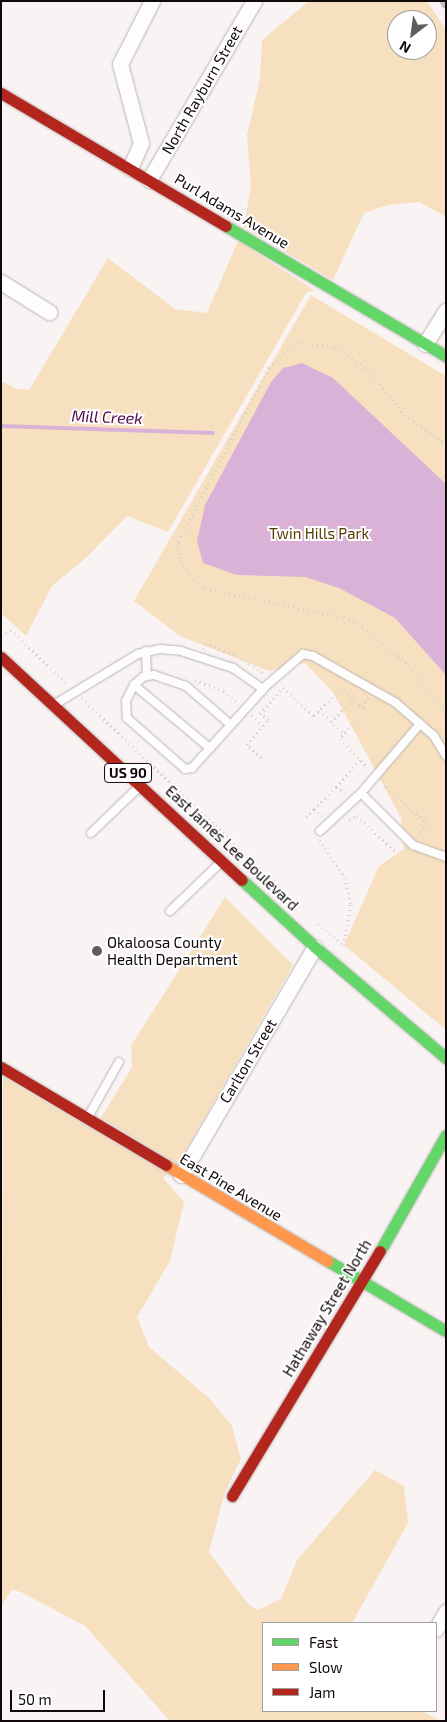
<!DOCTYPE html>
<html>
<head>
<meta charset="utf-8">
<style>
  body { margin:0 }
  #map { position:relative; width:447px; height:1722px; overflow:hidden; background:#f9f3f3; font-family:"Exo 2",sans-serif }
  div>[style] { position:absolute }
  .green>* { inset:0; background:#f7e0c0 }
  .water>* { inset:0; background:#dbb2d7 }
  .stream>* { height:4px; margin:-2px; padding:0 2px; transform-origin:2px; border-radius:2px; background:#dbb2d7 }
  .path>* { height:2.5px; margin-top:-1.25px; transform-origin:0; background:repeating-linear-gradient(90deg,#d2cfcf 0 1px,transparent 0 5px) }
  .roads { filter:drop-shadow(0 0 1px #bbb4b3) drop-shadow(0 0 1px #bbb4b3) }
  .lane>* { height:8px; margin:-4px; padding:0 4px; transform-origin:4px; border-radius:4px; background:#fefdfd }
  .street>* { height:15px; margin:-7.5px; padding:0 7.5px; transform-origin:7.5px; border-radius:7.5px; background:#fefdfd }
  .fast>* { height:11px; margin:-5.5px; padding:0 5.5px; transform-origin:5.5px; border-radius:5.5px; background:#63d668 }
  .slow>* { height:11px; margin:-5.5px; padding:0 5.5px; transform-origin:5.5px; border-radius:5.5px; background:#ff974d }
  .jam>* { height:11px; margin:-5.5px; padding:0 5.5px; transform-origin:5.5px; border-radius:5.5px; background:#b3261e }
  .rail>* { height:4px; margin-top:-2px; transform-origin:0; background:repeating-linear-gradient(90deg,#c3c1c1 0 8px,transparent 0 12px) }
  .dots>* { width:14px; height:14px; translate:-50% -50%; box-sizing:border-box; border:2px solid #fff; border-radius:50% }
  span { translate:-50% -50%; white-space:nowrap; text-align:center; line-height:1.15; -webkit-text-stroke:4px #fff; paint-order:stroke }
  .shield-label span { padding:1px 4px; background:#fff; border:1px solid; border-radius:4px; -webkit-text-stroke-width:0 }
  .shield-label { font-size:14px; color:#110909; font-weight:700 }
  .street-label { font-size:15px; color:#110909 }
  .park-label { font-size:15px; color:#563a01 }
  .poi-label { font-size:15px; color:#110909 }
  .left { translate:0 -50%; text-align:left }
  .water-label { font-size:16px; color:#4c064c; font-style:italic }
  .frame { position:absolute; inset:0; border:2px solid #110909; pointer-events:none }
  .legend { position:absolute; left:262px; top:1622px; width:175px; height:90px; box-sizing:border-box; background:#fff; border:1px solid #a09d9d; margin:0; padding:6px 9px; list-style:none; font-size:15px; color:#110909 }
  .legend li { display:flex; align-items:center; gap:10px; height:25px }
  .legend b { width:25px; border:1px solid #a09d9d }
  .north { position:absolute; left:387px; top:10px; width:50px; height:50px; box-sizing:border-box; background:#fff; border:1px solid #a09d9d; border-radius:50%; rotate:210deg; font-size:14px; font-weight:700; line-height:20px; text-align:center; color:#110909 }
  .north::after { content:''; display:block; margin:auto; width:18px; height:22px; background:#625b5b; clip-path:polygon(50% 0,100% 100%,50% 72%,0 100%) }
  .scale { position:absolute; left:10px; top:1690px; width:95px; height:22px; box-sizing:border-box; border:2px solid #110909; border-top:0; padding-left:6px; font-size:15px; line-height:18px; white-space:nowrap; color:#110909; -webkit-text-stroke:4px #fff; paint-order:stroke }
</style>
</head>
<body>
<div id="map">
  <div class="green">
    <i style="clip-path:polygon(evenodd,309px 1px,427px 1px,446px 30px,446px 217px,420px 202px,388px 205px,364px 213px,333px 280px,244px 227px,251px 185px,247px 135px,260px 79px,262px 40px,309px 1px,397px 20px,427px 20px,427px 50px,397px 50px,397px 20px)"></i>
    <i style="clip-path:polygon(238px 241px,314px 290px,306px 293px,168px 532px,127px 516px,88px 556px,52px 586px,26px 636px,1px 613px,1px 381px,17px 389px,29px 390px,108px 258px,175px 309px,207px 313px)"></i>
    <i style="clip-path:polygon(311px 295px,446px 376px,446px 1030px,344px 945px,379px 866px,404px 849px,401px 818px,333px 692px,305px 663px,269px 671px,180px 636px,134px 601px)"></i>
    <i style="clip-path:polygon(225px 897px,293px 965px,178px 1164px,101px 1118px,132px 1067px,131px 1046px)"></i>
    <i style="clip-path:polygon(3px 1077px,167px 1174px,163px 1178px,184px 1202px,170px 1261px,137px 1317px,149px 1347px,209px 1398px,232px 1426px,241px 1459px,225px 1492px,209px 1552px,248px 1604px,258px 1610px,281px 1599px,297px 1560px,375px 1470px,404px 1486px,408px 1523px,352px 1623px,263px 1623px,263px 1711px,422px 1711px,441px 1721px,170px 1721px,85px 1626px,21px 1592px,12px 1590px,1px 1606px)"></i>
  </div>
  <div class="water">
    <i style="clip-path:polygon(302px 363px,333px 378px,446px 484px,446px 675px,395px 618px,339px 588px,305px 577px,237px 575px,203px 563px,197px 541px,205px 505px,271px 382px,283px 368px)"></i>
  </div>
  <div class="stream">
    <i style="left:1px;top:426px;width:212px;rotate:1.9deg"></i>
  </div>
  <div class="path">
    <i style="left:446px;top:445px;width:50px;rotate:-144.7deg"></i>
    <i style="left:405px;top:416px;width:62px;rotate:-129.8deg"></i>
    <i style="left:365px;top:368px;width:38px;rotate:-147deg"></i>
    <i style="left:333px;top:347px;width:38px;rotate:-174deg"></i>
    <i style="left:295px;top:343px;width:36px;rotate:136deg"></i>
    <i style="left:269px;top:368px;width:197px;rotate:117.5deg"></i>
    <i style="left:178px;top:543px;width:17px;rotate:80deg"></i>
    <i style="left:181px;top:560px;width:19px;rotate:58deg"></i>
    <i style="left:191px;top:576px;width:18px;rotate:41deg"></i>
    <i style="left:205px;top:588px;width:142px;rotate:11.8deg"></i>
    <i style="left:344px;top:617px;width:21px;rotate:28deg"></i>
    <i style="left:363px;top:627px;width:60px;rotate:39.6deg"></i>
    <i style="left:409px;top:665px;width:61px;rotate:52.4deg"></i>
    <i style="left:433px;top:499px;width:27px;rotate:-62deg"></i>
    <i style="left:1px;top:635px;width:11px;rotate:-27deg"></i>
    <i style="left:11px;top:630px;width:79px;rotate:44deg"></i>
    <i style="left:203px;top:649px;width:6px;rotate:-72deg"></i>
    <i style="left:205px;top:643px;width:34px;rotate:21deg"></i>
    <i style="left:237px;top:655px;width:35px;rotate:35deg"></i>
    <i style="left:195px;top:680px;width:31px;rotate:21deg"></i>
    <i style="left:224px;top:691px;width:18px;rotate:41deg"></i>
    <i style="left:82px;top:698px;width:289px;rotate:43.7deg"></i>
    <i style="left:361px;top:706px;width:11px;rotate:-45deg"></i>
    <i style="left:319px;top:711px;width:35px;rotate:41deg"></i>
    <i style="left:252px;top:715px;width:16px;rotate:45deg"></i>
    <i style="left:331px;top:722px;width:32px;rotate:-46deg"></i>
    <i style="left:261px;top:758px;width:19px;rotate:-137deg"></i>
    <i style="left:247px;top:745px;width:33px;rotate:-50deg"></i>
    <i style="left:268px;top:720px;width:10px;rotate:-143deg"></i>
    <i style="left:260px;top:714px;width:35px;rotate:-49deg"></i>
    <i style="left:283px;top:688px;width:42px;rotate:42.1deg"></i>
    <i style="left:314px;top:716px;width:40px;rotate:-47deg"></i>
    <i style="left:341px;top:687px;width:34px;rotate:43deg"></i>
    <i style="left:366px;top:710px;width:39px;rotate:132deg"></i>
    <i style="left:340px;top:739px;width:40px;rotate:46deg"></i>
    <i style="left:385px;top:781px;width:6px;rotate:81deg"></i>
    <i style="left:386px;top:787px;width:55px;rotate:41.3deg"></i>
    <i style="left:427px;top:823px;width:13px;rotate:122deg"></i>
    <i style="left:420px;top:834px;width:6px;rotate:45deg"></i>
    <i style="left:336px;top:787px;width:38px;rotate:-49deg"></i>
    <i style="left:314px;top:809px;width:31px;rotate:-45deg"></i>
    <i style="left:336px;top:787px;width:13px;rotate:29deg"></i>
    <i style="left:306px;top:817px;width:11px;rotate:-45deg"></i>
    <i style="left:314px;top:809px;width:11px;rotate:38deg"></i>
    <i style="left:349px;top:819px;width:9px;rotate:-21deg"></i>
    <i style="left:357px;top:816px;width:54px;rotate:42.8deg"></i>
    <i style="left:320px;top:840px;width:45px;rotate:56.7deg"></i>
    <i style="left:345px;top:878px;width:28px;rotate:77deg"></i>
    <i style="left:351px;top:905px;width:41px;rotate:99.9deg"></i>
    <i style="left:318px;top:924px;width:33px;rotate:39deg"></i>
  </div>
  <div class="roads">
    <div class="lane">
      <i style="left:146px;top:651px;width:25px;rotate:88deg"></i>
      <i style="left:134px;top:685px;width:99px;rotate:39.7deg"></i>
      <i style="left:57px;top:703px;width:95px;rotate:-31.2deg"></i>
      <i style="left:138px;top:654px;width:23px;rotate:-13deg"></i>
      <i style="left:160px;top:649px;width:21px;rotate:5deg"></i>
      <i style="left:181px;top:651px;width:55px;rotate:18.1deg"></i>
      <i style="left:233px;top:668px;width:37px;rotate:35deg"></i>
      <i style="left:231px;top:725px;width:60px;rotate:-139.1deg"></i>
      <i style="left:186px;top:686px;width:34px;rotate:-161deg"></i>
      <i style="left:154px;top:675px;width:11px;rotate:170deg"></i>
      <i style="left:143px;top:677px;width:12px;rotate:138deg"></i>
      <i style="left:134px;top:685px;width:18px;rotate:117deg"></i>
      <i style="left:126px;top:701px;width:17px;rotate:87deg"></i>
      <i style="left:127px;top:718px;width:77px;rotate:41.3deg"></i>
      <i style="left:185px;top:769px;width:7px;rotate:-8deg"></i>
      <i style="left:192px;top:768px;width:112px;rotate:-47.9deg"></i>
      <i style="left:267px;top:685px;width:48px;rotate:-40.7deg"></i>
      <i style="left:303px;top:654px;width:10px;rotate:11deg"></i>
      <i style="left:313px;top:656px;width:95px;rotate:29.5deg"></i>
      <i style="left:396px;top:703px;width:50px;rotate:41deg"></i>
      <i style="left:434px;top:736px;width:23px;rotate:59deg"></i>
      <i style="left:361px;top:793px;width:74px;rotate:45deg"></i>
      <i style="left:413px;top:845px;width:35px;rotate:20deg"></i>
      <i style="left:320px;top:831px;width:56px;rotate:-42.8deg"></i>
      <i style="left:361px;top:793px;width:91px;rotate:-49.5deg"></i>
      <i style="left:91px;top:833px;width:65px;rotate:-43.8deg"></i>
      <i style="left:170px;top:911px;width:68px;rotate:-43.8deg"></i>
      <i style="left:88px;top:1117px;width:63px;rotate:-60.6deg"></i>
    </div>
    <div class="street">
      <i style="left:130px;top:168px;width:27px;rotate:-66deg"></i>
      <i style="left:141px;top:143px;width:82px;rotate:-104.9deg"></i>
      <i style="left:120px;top:64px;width:71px;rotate:-63.1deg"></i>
      <i style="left:149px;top:180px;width:208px;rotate:-59.6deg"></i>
      <i style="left:1px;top:282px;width:57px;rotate:32deg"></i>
      <i style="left:425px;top:344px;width:39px;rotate:-58deg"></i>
      <i style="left:181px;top:1175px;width:264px;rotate:-59.6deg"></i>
      <i style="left:436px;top:1629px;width:20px;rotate:-60deg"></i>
    </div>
    <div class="fast">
      <i style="left:226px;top:226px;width:256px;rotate:30.6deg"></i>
      <i style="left:242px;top:880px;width:99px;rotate:42.5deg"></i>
      <i style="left:315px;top:947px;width:172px;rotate:40.3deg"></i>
      <i style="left:380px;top:1251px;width:133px;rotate:-60.4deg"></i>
      <i style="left:328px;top:1261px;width:137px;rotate:30.7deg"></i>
    </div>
    <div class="slow">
      <i style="left:166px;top:1165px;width:188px;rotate:30.7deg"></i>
    </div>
    <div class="jam">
      <i style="left:1px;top:93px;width:261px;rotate:30.6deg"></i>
      <i style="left:1px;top:657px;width:328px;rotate:42.8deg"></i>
      <i style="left:1px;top:1067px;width:192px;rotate:30.7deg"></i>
      <i style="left:232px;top:1496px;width:286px;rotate:-58.9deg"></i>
    </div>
  </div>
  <div class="rail">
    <i style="left:441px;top:1px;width:9px;rotate:58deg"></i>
  </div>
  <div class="dots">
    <i style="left:97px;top:951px;background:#625b5b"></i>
  </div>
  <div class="shield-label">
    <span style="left:128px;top:773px">US 90</span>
  </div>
  <div class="street-label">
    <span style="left:202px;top:90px;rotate:-60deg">North Rayburn Street</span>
    <span style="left:232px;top:211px;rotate:31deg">Purl Adams Avenue</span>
    <span style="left:232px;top:848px;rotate:43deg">East James Lee Boulevard</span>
    <span style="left:248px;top:1061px;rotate:-59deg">Carlton Street</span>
    <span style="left:231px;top:1187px;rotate:31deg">East Pine Avenue</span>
    <span style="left:327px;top:1308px;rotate:-59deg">Hathaway Street North</span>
  </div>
  <div class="park-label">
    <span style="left:319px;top:534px">Twin Hills Park</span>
  </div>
  <div class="poi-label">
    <span class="left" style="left:107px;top:951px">Okaloosa County<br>Health Department</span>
  </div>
  <div class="water-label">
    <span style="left:107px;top:417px;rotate:2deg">Mill Creek</span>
  </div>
  <div class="frame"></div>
  <ul class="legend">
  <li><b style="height:6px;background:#63d668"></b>Fast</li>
  <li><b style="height:6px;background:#ff974d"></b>Slow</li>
  <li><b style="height:6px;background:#b3261e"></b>Jam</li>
  </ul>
  <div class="north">N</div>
  <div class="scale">50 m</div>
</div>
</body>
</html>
